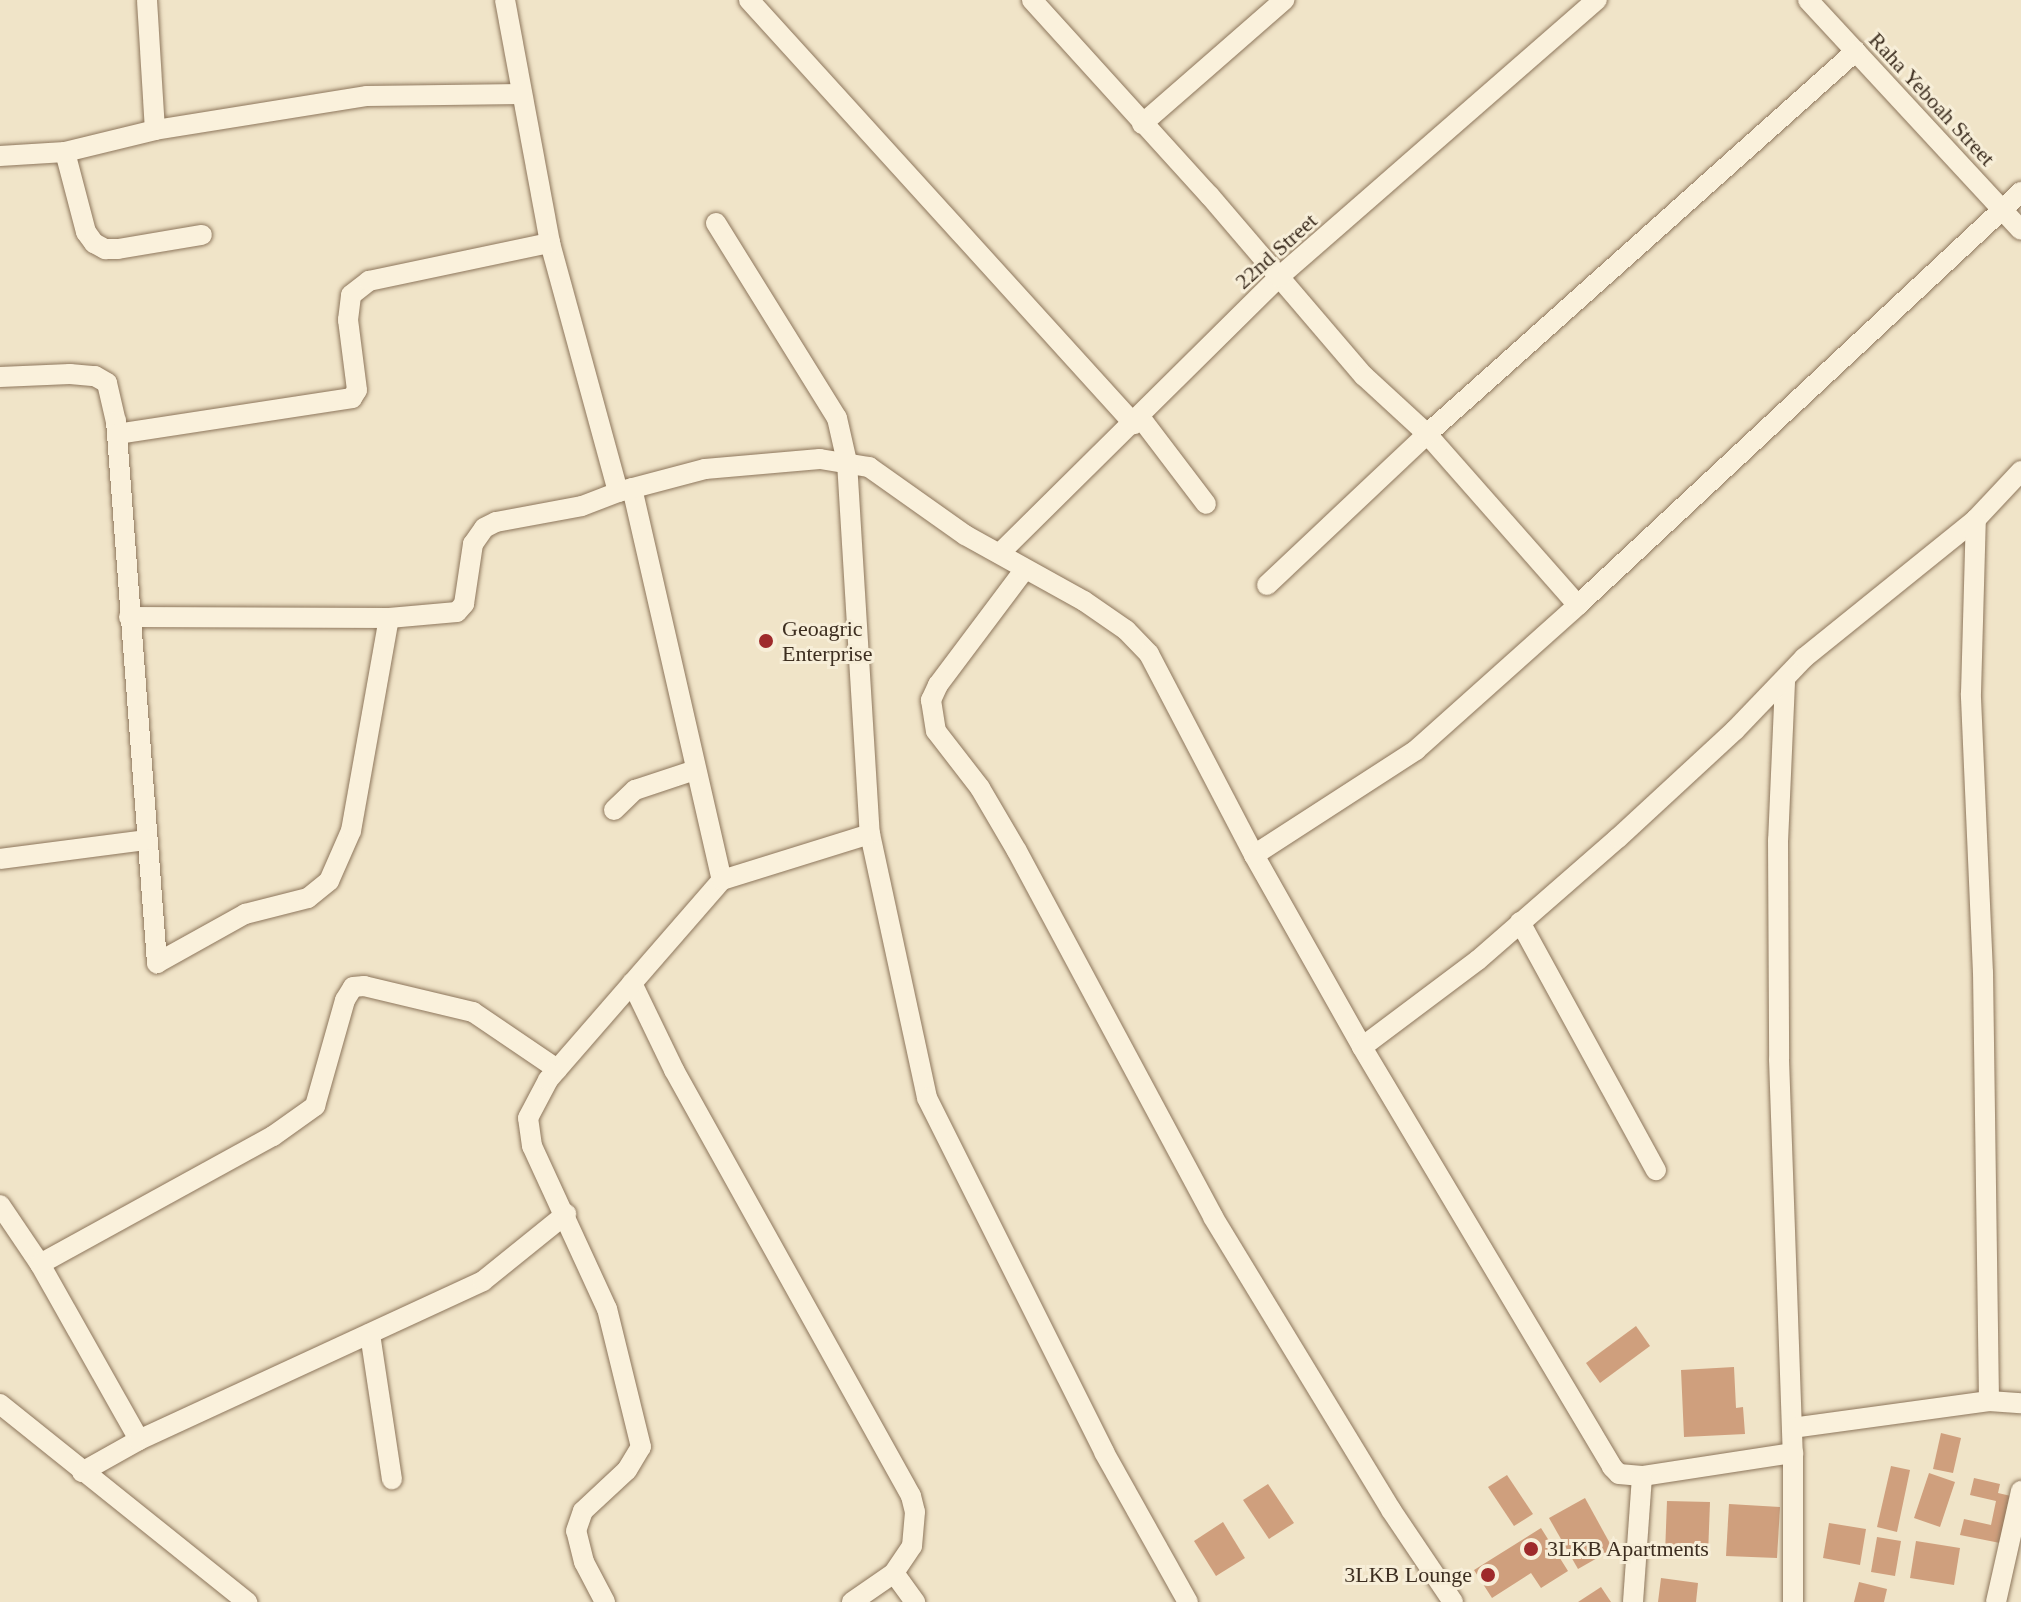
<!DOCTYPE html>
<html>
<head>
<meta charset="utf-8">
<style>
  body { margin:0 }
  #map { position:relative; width:2021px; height:1602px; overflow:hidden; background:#f0e4c8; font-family:"Times New Roman",serif }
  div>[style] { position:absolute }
  .building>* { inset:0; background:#cf9f7d }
  .roads { filter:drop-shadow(0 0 2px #8d765c) drop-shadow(0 0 2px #8d765c) }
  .minor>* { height:20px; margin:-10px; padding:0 10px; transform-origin:10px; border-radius:10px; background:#faf1dc }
  .dots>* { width:22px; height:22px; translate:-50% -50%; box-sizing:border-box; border:4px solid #f7eed8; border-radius:50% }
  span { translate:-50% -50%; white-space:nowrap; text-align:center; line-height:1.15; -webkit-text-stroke:6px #f7eed8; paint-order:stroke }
  .street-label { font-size:22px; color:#3d2e20 }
  .poi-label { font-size:22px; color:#3d2e20 }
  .left { translate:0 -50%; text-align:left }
  .right { translate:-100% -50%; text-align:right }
</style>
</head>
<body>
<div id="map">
  <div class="building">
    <i style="clip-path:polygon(1636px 1326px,1650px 1346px,1600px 1383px,1586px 1363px)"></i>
    <i style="clip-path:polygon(1734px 1367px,1736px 1408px,1743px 1407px,1745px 1434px,1684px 1437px,1681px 1370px)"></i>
    <i style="clip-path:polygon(1941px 1433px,1961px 1438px,1953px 1473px,1933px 1469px)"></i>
    <i style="clip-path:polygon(1891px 1466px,1910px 1470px,1897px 1532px,1877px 1527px)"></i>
    <i style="clip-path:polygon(1929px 1473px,1955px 1482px,1940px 1527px,1914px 1518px)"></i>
    <i style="clip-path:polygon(1507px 1475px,1533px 1514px,1514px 1526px,1488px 1487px)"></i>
    <i style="clip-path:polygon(1974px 1478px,2000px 1484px,1998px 1493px,2011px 1496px,2000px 1543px,1960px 1535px,1964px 1519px,1991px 1525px,1996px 1501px,1970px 1495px)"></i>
    <i style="clip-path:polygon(1268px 1484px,1294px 1523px,1269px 1539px,1243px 1500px)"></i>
    <i style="clip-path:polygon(1585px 1498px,1613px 1549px,1578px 1569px,1549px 1518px)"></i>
    <i style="clip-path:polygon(1667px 1501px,1710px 1502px,1708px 1555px,1665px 1554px)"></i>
    <i style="clip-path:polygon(1729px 1504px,1780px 1507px,1777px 1558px,1726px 1556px)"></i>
    <i style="clip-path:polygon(1223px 1522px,1245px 1558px,1216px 1576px,1194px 1541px)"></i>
    <i style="clip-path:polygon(1829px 1523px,1866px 1529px,1860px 1565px,1823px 1558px)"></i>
    <i style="clip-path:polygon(1541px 1528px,1568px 1571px,1541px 1588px,1531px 1573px,1492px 1598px,1474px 1570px)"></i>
    <i style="clip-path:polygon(1877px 1537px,1901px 1541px,1895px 1576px,1871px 1572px)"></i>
    <i style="clip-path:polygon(1916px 1541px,1960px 1548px,1954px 1585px,1910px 1578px)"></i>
    <i style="clip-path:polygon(1661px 1578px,1698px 1583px,1696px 1602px,1658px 1602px)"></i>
    <i style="clip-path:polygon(1859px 1582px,1887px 1589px,1884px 1602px,1854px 1602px)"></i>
    <i style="clip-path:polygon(1601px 1587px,1611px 1602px,1578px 1602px)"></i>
  </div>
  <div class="roads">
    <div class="minor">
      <i style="left:147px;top:0;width:130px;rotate:86.5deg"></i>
      <i style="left:505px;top:0;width:247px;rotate:79.5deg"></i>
      <i style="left:550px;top:243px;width:258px;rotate:74.7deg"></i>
      <i style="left:749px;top:0;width:573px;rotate:47.76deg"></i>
      <i style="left:1032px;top:0;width:265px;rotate:47.8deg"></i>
      <i style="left:1210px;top:196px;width:237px;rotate:49.5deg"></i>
      <i style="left:1364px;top:376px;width:86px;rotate:42.6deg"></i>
      <i style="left:1427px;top:434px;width:228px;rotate:48.6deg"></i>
      <i style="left:1808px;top:0;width:313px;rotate:47.2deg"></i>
      <i style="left:1142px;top:124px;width:189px;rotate:-41.1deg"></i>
      <i style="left:65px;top:152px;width:83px;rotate:75.3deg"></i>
      <i style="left:86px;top:232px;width:14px;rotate:54deg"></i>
      <i style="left:94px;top:243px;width:13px;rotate:29deg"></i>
      <i style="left:105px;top:249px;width:13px"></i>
      <i style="left:118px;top:249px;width:85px;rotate:-9.5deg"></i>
      <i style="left:0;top:156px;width:65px;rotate:-3.5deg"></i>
      <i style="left:65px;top:152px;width:93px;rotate:-13.7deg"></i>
      <i style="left:155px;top:130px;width:215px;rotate:-9.1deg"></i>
      <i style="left:367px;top:96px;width:155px;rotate:-0.7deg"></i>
      <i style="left:716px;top:223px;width:229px;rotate:58.2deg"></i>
      <i style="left:837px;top:418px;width:45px;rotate:77.2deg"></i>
      <i style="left:847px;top:462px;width:373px;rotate:86.5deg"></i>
      <i style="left:870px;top:834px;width:270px;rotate:77.8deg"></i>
      <i style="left:927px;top:1098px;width:396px;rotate:63.4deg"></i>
      <i style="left:1104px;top:1452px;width:172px;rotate:60.8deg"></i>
      <i style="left:0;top:377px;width:70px;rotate:-2.5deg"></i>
      <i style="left:70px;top:374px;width:25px;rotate:5deg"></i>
      <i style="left:95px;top:376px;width:14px;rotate:30deg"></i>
      <i style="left:107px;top:383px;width:39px;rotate:77deg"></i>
      <i style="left:116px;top:421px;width:544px;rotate:85.67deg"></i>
      <i style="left:157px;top:963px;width:101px;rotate:-29.1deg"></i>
      <i style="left:245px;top:914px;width:65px;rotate:-14.3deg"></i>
      <i style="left:308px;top:898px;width:27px;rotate:-39deg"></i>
      <i style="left:329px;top:881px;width:55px;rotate:-66.3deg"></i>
      <i style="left:351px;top:831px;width:216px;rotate:-79.9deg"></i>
      <i style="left:1140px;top:417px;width:109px;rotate:52.8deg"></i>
      <i style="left:117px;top:434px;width:238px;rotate:-8.7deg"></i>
      <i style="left:352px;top:398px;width:9px;rotate:-58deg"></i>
      <i style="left:357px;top:390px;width:71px;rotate:-97.3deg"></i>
      <i style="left:348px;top:320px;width:25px;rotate:-83deg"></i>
      <i style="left:351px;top:295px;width:23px;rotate:-38deg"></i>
      <i style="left:369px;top:281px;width:185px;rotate:-11.9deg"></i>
      <i style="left:632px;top:488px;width:402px;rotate:77.1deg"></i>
      <i style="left:1000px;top:553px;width:392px;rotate:-44.7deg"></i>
      <i style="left:1279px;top:277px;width:422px;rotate:-41.1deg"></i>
      <i style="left:1025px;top:569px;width:145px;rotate:126.9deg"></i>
      <i style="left:938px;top:685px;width:17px;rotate:115deg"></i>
      <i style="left:931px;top:700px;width:31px;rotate:81deg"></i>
      <i style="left:936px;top:731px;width:72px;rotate:52.3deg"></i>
      <i style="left:980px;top:788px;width:73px;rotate:59.6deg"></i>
      <i style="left:1017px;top:851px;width:415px;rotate:61.8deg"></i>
      <i style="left:1213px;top:1217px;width:343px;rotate:58.7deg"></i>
      <i style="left:1391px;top:1510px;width:111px;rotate:56deg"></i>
      <i style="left:1267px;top:585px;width:220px;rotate:-43.3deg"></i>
      <i style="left:1427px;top:434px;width:575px;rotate:-41.76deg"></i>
      <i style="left:129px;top:617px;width:260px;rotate:0.2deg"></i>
      <i style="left:389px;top:618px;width:68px;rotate:-5deg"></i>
      <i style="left:457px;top:612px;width:11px;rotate:-49deg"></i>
      <i style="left:464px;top:604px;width:61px;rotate:-81.5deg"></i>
      <i style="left:473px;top:544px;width:19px;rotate:-55deg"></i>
      <i style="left:484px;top:528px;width:13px;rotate:-27deg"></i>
      <i style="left:496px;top:522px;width:87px;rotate:-10.5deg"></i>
      <i style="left:582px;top:506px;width:39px;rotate:-21deg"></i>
      <i style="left:618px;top:492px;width:90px;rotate:-14.8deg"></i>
      <i style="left:705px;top:469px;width:115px;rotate:-5deg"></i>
      <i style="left:820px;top:459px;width:50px;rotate:9.3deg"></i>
      <i style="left:869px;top:467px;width:118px;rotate:35.3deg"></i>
      <i style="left:965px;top:535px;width:136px;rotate:29deg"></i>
      <i style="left:1084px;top:601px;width:51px;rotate:34.6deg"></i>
      <i style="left:1126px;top:630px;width:33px;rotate:46deg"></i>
      <i style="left:1149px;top:654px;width:227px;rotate:62.4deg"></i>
      <i style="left:1254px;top:855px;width:220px;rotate:60.6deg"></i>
      <i style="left:1362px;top:1047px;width:489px;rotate:59.2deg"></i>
      <i style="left:1612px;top:1467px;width:10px;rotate:45deg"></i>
      <i style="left:1619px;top:1474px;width:23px;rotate:5deg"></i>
      <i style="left:1642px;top:1476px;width:153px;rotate:-8.7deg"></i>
      <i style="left:1785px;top:682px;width:158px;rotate:92.5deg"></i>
      <i style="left:1778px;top:840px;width:219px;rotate:89.7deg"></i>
      <i style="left:1779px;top:1059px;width:394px;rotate:88deg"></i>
      <i style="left:1793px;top:1453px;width:149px;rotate:90deg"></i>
      <i style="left:614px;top:810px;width:29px;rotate:-44deg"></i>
      <i style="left:635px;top:790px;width:63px;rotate:-18.4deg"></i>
      <i style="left:1254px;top:855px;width:193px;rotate:-32.9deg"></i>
      <i style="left:1416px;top:750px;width:217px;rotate:-41.8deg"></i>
      <i style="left:1578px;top:605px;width:606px;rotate:-42.99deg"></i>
      <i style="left:0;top:859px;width:148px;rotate:-7.4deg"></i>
      <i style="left:1520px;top:922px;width:283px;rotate:61.3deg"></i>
      <i style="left:632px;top:983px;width:97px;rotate:64.2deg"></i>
      <i style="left:674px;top:1070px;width:487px;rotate:60.9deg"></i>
      <i style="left:911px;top:1496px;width:16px;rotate:76deg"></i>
      <i style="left:915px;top:1512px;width:34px;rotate:95deg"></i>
      <i style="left:912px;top:1546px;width:32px;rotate:124deg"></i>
      <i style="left:894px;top:1573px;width:51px;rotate:145.4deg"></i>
      <i style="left:1362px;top:1047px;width:145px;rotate:-36.9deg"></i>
      <i style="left:1478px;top:960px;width:186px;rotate:-41.1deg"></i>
      <i style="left:1618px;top:838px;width:159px;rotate:-42.7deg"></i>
      <i style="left:1735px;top:730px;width:100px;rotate:-46.2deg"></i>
      <i style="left:1804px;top:658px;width:221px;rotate:-38.9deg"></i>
      <i style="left:1976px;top:519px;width:66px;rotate:-46.8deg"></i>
      <i style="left:0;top:1205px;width:71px;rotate:55.9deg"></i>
      <i style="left:40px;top:1264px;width:202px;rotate:60.6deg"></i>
      <i style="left:40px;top:1264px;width:266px;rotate:-28.8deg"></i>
      <i style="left:273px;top:1136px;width:52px;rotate:-35.5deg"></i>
      <i style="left:315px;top:1106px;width:110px;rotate:-74.2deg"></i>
      <i style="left:345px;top:1000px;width:15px;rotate:-58deg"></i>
      <i style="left:353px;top:987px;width:11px;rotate:-5deg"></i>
      <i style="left:364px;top:986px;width:112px;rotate:13.4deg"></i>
      <i style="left:473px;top:1012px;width:102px;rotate:34.2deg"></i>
      <i style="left:370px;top:1334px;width:147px;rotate:81.4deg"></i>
      <i style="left:1989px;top:1401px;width:32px;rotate:4deg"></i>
      <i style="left:0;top:1404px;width:317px;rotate:38.7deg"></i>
      <i style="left:1792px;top:1428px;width:199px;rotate:-7.8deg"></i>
      <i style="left:1989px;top:1401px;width:428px;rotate:-90.8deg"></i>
      <i style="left:1983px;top:973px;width:280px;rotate:-92.5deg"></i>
      <i style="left:1971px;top:693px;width:174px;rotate:-88.4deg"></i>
      <i style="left:82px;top:1472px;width:65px;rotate:-29.3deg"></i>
      <i style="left:139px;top:1440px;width:379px;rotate:-24.8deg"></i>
      <i style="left:483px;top:1281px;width:107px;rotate:-38.9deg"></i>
      <i style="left:894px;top:1573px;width:36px;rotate:54deg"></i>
      <i style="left:605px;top:1602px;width:45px;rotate:-117.7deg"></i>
      <i style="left:584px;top:1562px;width:32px;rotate:-104deg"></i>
      <i style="left:576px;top:1531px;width:21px;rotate:-71deg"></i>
      <i style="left:583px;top:1511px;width:60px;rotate:-43deg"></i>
      <i style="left:627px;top:1470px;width:27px;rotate:-59deg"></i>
      <i style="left:641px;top:1447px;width:142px;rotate:-103.8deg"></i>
      <i style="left:607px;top:1309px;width:179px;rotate:-114.7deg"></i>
      <i style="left:532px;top:1146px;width:28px;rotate:-98deg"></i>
      <i style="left:528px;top:1118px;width:43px;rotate:-62.2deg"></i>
      <i style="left:548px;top:1080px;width:265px;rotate:-49deg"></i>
      <i style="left:722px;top:880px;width:155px;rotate:-17.3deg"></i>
      <i style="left:1633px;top:1602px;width:126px;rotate:-85.9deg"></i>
      <i style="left:1996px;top:1602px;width:114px;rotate:-77.3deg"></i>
    </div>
  </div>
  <div class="dots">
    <i style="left:766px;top:641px;background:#9e2a2b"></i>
    <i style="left:1531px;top:1549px;background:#9e2a2b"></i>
    <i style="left:1488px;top:1575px;background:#9e2a2b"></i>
  </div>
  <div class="street-label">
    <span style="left:1932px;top:99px;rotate:47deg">Raha Yeboah Street</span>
    <span style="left:1276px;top:251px;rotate:-42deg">22nd Street</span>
  </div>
  <div class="poi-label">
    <span class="left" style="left:782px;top:641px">Geoagric<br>Enterprise</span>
    <span class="left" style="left:1547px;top:1549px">3LKB Apartments</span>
    <span class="right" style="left:1472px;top:1575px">3LKB Lounge</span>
  </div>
</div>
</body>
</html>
